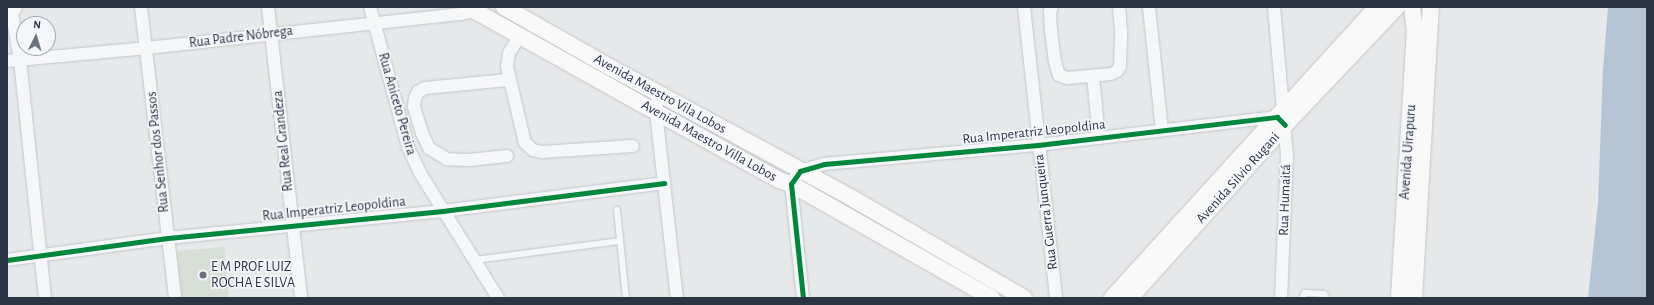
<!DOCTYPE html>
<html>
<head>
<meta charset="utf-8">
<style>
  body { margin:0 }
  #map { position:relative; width:1654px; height:305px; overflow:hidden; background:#e6e8ea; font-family:"Alegreya Sans",sans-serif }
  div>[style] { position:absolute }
  .green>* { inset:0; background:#d6ded6 }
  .water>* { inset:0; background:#b4c4d5 }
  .roads { filter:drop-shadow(0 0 1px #c4c6c8) drop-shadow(0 0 1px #c4c6c8) }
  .lane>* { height:6px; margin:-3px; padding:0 3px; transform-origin:3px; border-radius:3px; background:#f5f6f7 }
  .street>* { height:12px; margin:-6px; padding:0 6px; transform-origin:6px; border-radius:6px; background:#f5f6f7 }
  .secondary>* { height:16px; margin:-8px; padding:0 8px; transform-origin:8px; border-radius:8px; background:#f8f8f8 }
  .primary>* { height:18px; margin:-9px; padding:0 9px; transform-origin:9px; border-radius:9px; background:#f8f8f8 }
  .cycleway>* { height:5px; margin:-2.5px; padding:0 2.5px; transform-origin:2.5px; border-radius:2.5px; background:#00873e }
  .dots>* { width:11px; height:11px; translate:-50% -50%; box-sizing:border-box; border:2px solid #f4f6f9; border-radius:50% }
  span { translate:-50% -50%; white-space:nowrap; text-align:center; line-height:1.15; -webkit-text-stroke:3.5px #f4f6f9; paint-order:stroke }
  .street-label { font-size:14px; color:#2b3445 }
  .poi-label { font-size:14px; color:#2b3445 }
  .left { translate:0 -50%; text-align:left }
  .frame { position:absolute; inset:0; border:8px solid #2b3445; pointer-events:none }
  .north { position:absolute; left:16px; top:16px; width:40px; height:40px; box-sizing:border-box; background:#f4f6f9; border:1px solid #a4a8b1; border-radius:50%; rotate:5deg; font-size:11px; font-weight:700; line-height:16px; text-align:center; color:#2b3445 }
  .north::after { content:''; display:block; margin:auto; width:14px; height:18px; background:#6c737f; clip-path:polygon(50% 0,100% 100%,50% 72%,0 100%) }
</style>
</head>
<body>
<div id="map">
  <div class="green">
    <i style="clip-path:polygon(224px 247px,229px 298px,181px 298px,177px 251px)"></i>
  </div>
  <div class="water">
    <i style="clip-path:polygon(1608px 7px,1647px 7px,1647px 298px,1588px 298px,1598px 203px,1603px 69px)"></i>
  </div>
  <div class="roads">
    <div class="lane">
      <i style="left:617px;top:210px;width:88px;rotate:84.2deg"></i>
      <i style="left:475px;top:260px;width:146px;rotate:-7.5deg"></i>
      <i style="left:1302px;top:298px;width:6px;rotate:-59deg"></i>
      <i style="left:1305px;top:293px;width:19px;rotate:3deg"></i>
      <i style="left:1324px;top:294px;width:5px;rotate:53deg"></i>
    </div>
    <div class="street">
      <i style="left:141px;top:7px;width:293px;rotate:83.3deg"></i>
      <i style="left:268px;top:7px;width:293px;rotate:83.5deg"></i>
      <i style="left:370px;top:7px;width:145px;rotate:74.8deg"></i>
      <i style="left:408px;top:147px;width:29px;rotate:65deg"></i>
      <i style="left:420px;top:173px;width:147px;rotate:58deg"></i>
      <i style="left:1024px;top:7px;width:293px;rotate:83.7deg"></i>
      <i style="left:1052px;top:7px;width:5px;rotate:112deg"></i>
      <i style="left:1050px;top:12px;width:18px;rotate:87deg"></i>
      <i style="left:1051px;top:30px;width:32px;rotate:83deg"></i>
      <i style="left:1055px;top:62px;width:14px;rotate:73deg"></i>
      <i style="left:1059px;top:75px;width:9px;rotate:21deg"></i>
      <i style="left:1067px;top:78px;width:44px;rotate:-5.2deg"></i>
      <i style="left:1111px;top:74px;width:7px;rotate:-27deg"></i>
      <i style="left:1117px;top:71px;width:6px;rotate:-59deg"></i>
      <i style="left:1120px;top:66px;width:36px;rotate:-88deg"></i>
      <i style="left:1121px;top:30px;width:23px;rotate:-95deg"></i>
      <i style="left:1149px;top:7px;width:124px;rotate:84deg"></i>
      <i style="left:1274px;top:7px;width:149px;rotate:85deg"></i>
      <i style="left:1287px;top:155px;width:143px;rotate:92.4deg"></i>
      <i style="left:11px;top:8px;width:53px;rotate:80.2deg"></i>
      <i style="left:20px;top:60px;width:239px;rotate:84deg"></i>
      <i style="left:520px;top:36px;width:20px;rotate:123deg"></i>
      <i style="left:509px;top:53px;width:14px;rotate:98deg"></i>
      <i style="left:507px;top:67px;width:78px;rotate:76.7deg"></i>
      <i style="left:525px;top:143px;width:11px;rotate:41deg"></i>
      <i style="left:533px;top:150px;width:9px;rotate:13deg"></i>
      <i style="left:542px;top:152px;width:91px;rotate:-3.8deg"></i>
      <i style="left:7px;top:61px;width:141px;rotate:-5.3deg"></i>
      <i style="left:147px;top:48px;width:316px;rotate:-6.2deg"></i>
      <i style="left:461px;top:14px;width:14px;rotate:-12deg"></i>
      <i style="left:475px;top:11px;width:4px;rotate:-45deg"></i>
      <i style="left:1093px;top:76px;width:62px;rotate:84.5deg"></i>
      <i style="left:658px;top:93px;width:19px;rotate:96deg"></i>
      <i style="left:656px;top:112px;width:187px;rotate:83.6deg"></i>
      <i style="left:507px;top:156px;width:36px;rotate:174deg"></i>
      <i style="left:471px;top:160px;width:24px;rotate:-178deg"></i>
      <i style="left:447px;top:159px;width:21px;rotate:-149deg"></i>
      <i style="left:429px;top:148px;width:17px;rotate:-115deg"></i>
      <i style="left:422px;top:133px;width:28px;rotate:-107deg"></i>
      <i style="left:414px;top:106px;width:8px;rotate:-83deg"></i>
      <i style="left:415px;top:98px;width:7px;rotate:-63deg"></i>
      <i style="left:418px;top:92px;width:8px;rotate:-30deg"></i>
      <i style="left:425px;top:88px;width:83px;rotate:-5.5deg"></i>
      <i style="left:7px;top:260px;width:162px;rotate:-7.8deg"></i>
      <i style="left:168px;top:238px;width:276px;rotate:-5.6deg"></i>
      <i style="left:443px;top:211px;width:223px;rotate:-7.2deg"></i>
      <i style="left:803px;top:298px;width:115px;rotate:-96deg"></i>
      <i style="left:791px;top:184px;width:16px;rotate:-55deg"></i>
      <i style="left:800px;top:171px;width:25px;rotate:-16deg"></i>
      <i style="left:824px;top:164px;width:215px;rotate:-5.1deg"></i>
      <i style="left:1038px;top:145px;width:241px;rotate:-6.7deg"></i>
      <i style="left:1277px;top:117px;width:4px;rotate:45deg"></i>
    </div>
    <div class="secondary">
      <i style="left:468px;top:7px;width:215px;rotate:29.2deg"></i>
      <i style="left:656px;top:112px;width:141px;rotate:28.9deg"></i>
      <i style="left:779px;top:180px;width:13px;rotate:18deg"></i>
      <i style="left:791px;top:184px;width:231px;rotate:29.6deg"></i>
      <i style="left:504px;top:7px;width:117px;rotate:29.6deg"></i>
      <i style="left:606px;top:65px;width:277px;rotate:28.4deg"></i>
      <i style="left:850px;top:197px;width:201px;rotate:30.1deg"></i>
      <i style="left:1112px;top:298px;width:394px;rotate:-47.7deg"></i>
      <i style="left:1130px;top:298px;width:232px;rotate:-48.1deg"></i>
      <i style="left:1285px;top:125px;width:163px;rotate:-46.5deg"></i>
      <i style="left:1399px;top:298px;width:267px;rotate:-86.6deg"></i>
      <i style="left:1415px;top:31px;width:24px;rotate:-97deg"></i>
      <i style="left:1414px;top:298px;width:291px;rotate:-86.7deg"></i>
    </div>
    <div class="primary">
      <i style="left:7px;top:14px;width:9px;rotate:-49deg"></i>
    </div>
  </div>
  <div class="cycleway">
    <i style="left:7px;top:260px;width:162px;rotate:-7.8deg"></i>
    <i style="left:168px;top:238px;width:276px;rotate:-5.6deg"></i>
    <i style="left:443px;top:211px;width:223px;rotate:-7.2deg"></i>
    <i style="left:803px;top:298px;width:115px;rotate:-96deg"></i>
    <i style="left:791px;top:184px;width:16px;rotate:-55deg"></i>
    <i style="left:800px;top:171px;width:25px;rotate:-16deg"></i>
    <i style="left:824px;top:164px;width:215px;rotate:-5.1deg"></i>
    <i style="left:1038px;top:145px;width:241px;rotate:-6.7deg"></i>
    <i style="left:1277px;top:117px;width:11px;rotate:45deg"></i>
  </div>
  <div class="dots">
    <i style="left:203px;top:275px;background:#6c737f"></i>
  </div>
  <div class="street-label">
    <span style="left:241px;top:37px;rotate:-7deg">Rua Padre Nóbrega</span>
    <span style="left:660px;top:94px;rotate:29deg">Avenida Maestro Vila Lobos</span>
    <span style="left:397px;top:104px;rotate:74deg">Rua Aniceto Pereira</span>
    <span style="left:1034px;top:132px;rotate:-6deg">Rua Imperatriz Leopoldina</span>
    <span style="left:283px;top:141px;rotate:-96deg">Rua Real Grandeza</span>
    <span style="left:709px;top:141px;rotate:29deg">Avenida Maestro Villa Lobos</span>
    <span style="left:158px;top:152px;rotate:-96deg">Rua Senhor dos Passos</span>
    <span style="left:1408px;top:152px;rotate:-86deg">Avenida Uirapuru</span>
    <span style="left:1238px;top:178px;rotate:-48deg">Avenida Silvio Rugani</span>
    <span style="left:1285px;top:200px;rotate:-88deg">Rua Humaitá</span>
    <span style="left:334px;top:209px;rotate:-6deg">Rua Imperatriz Leopoldina</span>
    <span style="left:1046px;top:212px;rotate:-97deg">Rua Guerra Junqueira</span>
  </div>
  <div class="poi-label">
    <span class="left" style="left:211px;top:275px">E M PROF LUIZ<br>ROCHA E SILVA</span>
  </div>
  <div class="frame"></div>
  <div class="north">N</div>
</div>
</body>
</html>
